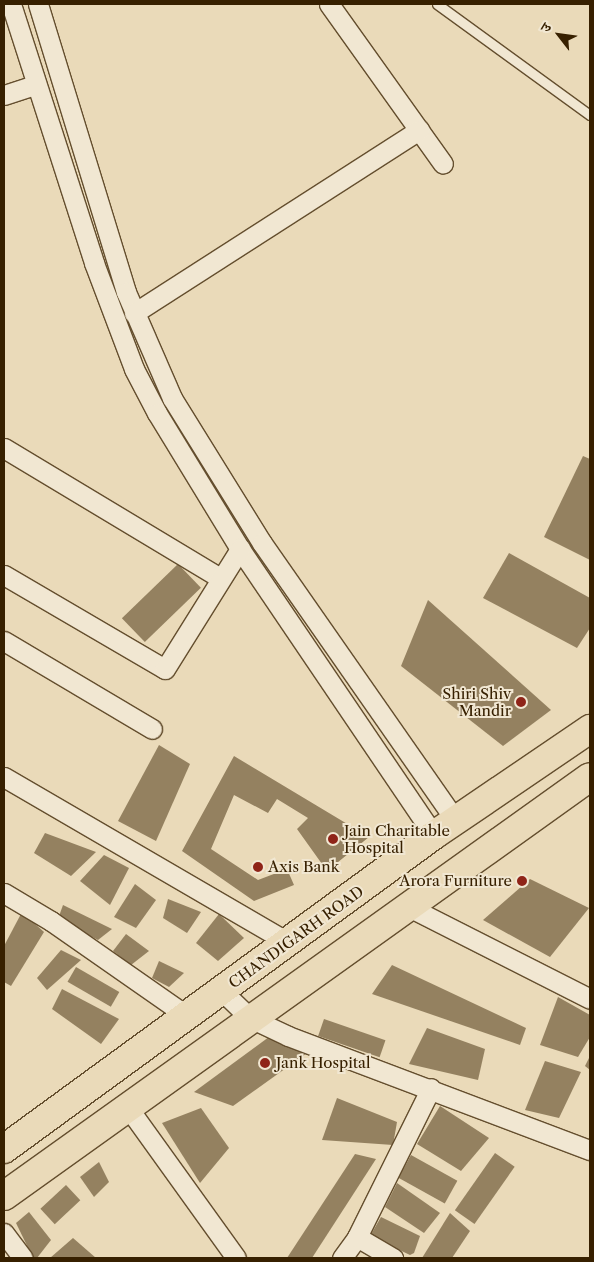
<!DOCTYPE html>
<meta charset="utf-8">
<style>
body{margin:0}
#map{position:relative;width:594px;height:1262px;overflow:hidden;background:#eadab9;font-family:"Libre Caslon Text","Noto Serif Devanagari",serif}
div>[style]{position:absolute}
.building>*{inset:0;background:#948160;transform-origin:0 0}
.roads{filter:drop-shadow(1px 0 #644e2e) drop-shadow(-1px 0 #644e2e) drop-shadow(0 1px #644e2e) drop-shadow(0 -1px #644e2e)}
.lane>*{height:9px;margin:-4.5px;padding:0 4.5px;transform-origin:4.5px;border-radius:4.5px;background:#f1e7d2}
.street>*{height:19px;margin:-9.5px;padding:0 9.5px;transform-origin:9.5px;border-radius:9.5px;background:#f1e7d2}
.primary>*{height:28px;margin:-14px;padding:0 14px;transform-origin:14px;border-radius:14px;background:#eadab9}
.dots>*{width:14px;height:14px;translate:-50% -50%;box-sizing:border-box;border:2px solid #f1e7d2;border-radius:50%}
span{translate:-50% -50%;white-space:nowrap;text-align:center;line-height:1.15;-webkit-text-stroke:4px #f1e7d2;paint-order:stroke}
.poi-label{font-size:15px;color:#372000}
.right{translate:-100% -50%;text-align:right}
.left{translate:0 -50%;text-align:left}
.street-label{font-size:15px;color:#372000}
.frame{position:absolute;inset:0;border:5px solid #372000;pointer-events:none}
.north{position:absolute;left:534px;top:10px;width:50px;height:50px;-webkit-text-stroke:4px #f1e7d2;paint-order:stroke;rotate:300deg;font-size:14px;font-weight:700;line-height:20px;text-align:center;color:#372000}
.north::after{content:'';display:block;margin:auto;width:18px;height:22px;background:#372000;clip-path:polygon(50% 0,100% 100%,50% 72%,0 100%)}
</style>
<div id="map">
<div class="building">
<div style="clip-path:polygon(583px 456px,590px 459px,590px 560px,544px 537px)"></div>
<div style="clip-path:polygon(509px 553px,590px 598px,590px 628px,577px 648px,483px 598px)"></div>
<div style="left:178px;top:564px;width:33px;height:78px;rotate:46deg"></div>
<div style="clip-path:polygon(428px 600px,551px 710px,503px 746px,401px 666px)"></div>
<div style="clip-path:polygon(159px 745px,190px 764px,156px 841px,118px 821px)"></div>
<div style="clip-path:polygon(234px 756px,369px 837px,327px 871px,297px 829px,308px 818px,277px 799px,268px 813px,234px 795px,211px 849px,258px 880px,287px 869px,294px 885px,254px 901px,182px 851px)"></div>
<div style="clip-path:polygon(45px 833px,96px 852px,71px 876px,34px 853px)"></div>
<div style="clip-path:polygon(104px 855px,129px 868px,110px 905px,80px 881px)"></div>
<div style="clip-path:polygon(530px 879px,589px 908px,550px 957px,483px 920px)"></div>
<div style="clip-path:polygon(135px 884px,156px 900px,136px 928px,114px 917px)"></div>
<div style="clip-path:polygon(168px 899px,201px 912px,187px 933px,163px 918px)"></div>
<div style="clip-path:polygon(63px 905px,112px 929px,98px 940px,58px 919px)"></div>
<div style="clip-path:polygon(22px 912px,44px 932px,11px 986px,4px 982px,4px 946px)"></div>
<div style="clip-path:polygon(219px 914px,244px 938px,218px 961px,196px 943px)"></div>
<div style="clip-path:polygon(126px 934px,149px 951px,131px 965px,113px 951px)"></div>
<div style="clip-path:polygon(61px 950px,81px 960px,47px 990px,37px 978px)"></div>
<div style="clip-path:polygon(159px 961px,184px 973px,169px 987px,152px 978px)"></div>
<div style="clip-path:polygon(392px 965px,526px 1028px,520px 1045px,372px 994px)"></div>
<div style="left:76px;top:967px;width:50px;height:17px;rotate:30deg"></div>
<div style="clip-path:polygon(62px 989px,119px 1019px,101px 1044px,52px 1009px)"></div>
<div style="clip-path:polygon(558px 997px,590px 1015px,590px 1037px,578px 1057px,540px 1045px)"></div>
<div style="left:324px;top:1019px;width:65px;height:18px;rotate:19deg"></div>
<div style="clip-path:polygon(427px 1028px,485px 1049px,478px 1080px,409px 1064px)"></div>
<div style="clip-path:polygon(273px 1034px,314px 1048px,233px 1106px,194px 1092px)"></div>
<div style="clip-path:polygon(590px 1056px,590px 1070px,585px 1066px)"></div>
<div style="clip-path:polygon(545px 1061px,581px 1072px,559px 1118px,525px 1110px)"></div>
<div style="clip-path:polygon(337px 1098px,397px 1122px,393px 1145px,322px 1140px)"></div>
<div style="clip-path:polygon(440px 1106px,489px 1138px,461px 1171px,417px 1144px)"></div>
<div style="clip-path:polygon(201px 1108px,229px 1148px,200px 1183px,162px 1123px)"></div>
<div style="left:495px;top:1153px;width:24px;height:70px;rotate:35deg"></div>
<div style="clip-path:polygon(355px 1154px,376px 1159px,312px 1258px,287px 1258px)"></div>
<div style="left:411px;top:1155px;width:53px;height:26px;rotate:29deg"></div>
<div style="clip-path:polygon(99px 1162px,109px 1182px,94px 1197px,80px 1177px)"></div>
<div style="clip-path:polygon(397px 1183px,440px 1213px,424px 1233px,385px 1207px)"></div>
<div style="left:66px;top:1185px;width:21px;height:35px;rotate:47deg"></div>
<div style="clip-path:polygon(29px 1212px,51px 1240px,37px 1258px,33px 1258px,16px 1223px)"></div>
<div style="clip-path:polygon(450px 1213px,470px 1231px,452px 1258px,422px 1258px)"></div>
<div style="clip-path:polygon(381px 1217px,420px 1236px,414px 1253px,410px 1255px,370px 1236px)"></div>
<div style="clip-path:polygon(73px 1238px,96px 1258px,50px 1258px)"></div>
</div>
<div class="roads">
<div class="lane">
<div style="left:437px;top:4px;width:189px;rotate:36deg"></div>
</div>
<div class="street">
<div style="left:11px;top:4px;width:272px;rotate:72.2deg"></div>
<div style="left:94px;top:263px;width:113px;rotate:69.3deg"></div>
<div style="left:134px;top:369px;width:50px;rotate:62.4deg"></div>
<div style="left:157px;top:413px;width:159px;rotate:58.6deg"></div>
<div style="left:240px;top:549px;width:346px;rotate:55.9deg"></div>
<div style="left:38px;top:4px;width:301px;rotate:73deg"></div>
<div style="left:126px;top:292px;width:116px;rotate:66.5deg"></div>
<div style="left:172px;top:398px;width:171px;rotate:58.2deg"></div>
<div style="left:262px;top:543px;width:338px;rotate:55.1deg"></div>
<div style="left:329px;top:4px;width:196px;rotate:54.5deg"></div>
<div style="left:4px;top:95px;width:33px;rotate:-18deg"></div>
<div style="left:134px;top:313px;width:339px;rotate:-32.7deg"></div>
<div style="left:4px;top:448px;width:252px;rotate:31deg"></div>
<div style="left:4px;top:575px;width:186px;rotate:30.3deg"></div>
<div style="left:165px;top:669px;width:142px;rotate:-58deg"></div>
<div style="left:4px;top:641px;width:172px;rotate:30.7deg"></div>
<div style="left:4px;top:777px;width:330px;rotate:30.2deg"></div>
<div style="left:4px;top:893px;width:55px;rotate:30.8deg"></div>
<div style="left:51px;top:921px;width:166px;rotate:34.9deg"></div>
<div style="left:407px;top:906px;width:205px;rotate:26.9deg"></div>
<div style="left:222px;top:991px;width:39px;rotate:44deg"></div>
<div style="left:250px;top:1018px;width:42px;rotate:25.3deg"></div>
<div style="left:288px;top:1036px;width:323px;rotate:20.7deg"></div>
<div style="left:129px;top:1109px;width:183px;rotate:54.3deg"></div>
<div style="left:4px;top:1233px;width:31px;rotate:53deg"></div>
<div style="left:357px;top:1237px;width:42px;rotate:30.3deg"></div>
<div style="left:342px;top:1258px;width:26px;rotate:-54deg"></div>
<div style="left:357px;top:1237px;width:166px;rotate:-63.6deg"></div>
</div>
<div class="primary">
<div style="left:4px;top:1149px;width:532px;rotate:-36.14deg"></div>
<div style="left:434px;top:835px;width:189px;rotate:-34.2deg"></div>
<div style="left:4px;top:1196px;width:720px;rotate:-35.57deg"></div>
</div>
</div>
<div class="dots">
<div style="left:521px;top:702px;background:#8f2418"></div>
<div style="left:333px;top:839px;background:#8f2418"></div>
<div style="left:258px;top:867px;background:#8f2418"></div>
<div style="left:522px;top:881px;background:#8f2418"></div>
<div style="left:265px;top:1063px;background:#8f2418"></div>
</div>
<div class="poi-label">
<span class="right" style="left:511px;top:702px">Shiri Shiv<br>Mandir</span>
<span class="left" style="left:344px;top:839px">Jain Charitable<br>Hospital</span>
<span class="left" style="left:268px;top:867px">Axis Bank</span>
<span class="right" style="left:512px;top:881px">Arora Furniture</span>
<span class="left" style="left:276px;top:1063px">Jank Hospital</span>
</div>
<div class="street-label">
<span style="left:296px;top:937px;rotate:-36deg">CHANDIGARH ROAD</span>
</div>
<div class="frame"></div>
<div class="north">उ</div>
</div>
